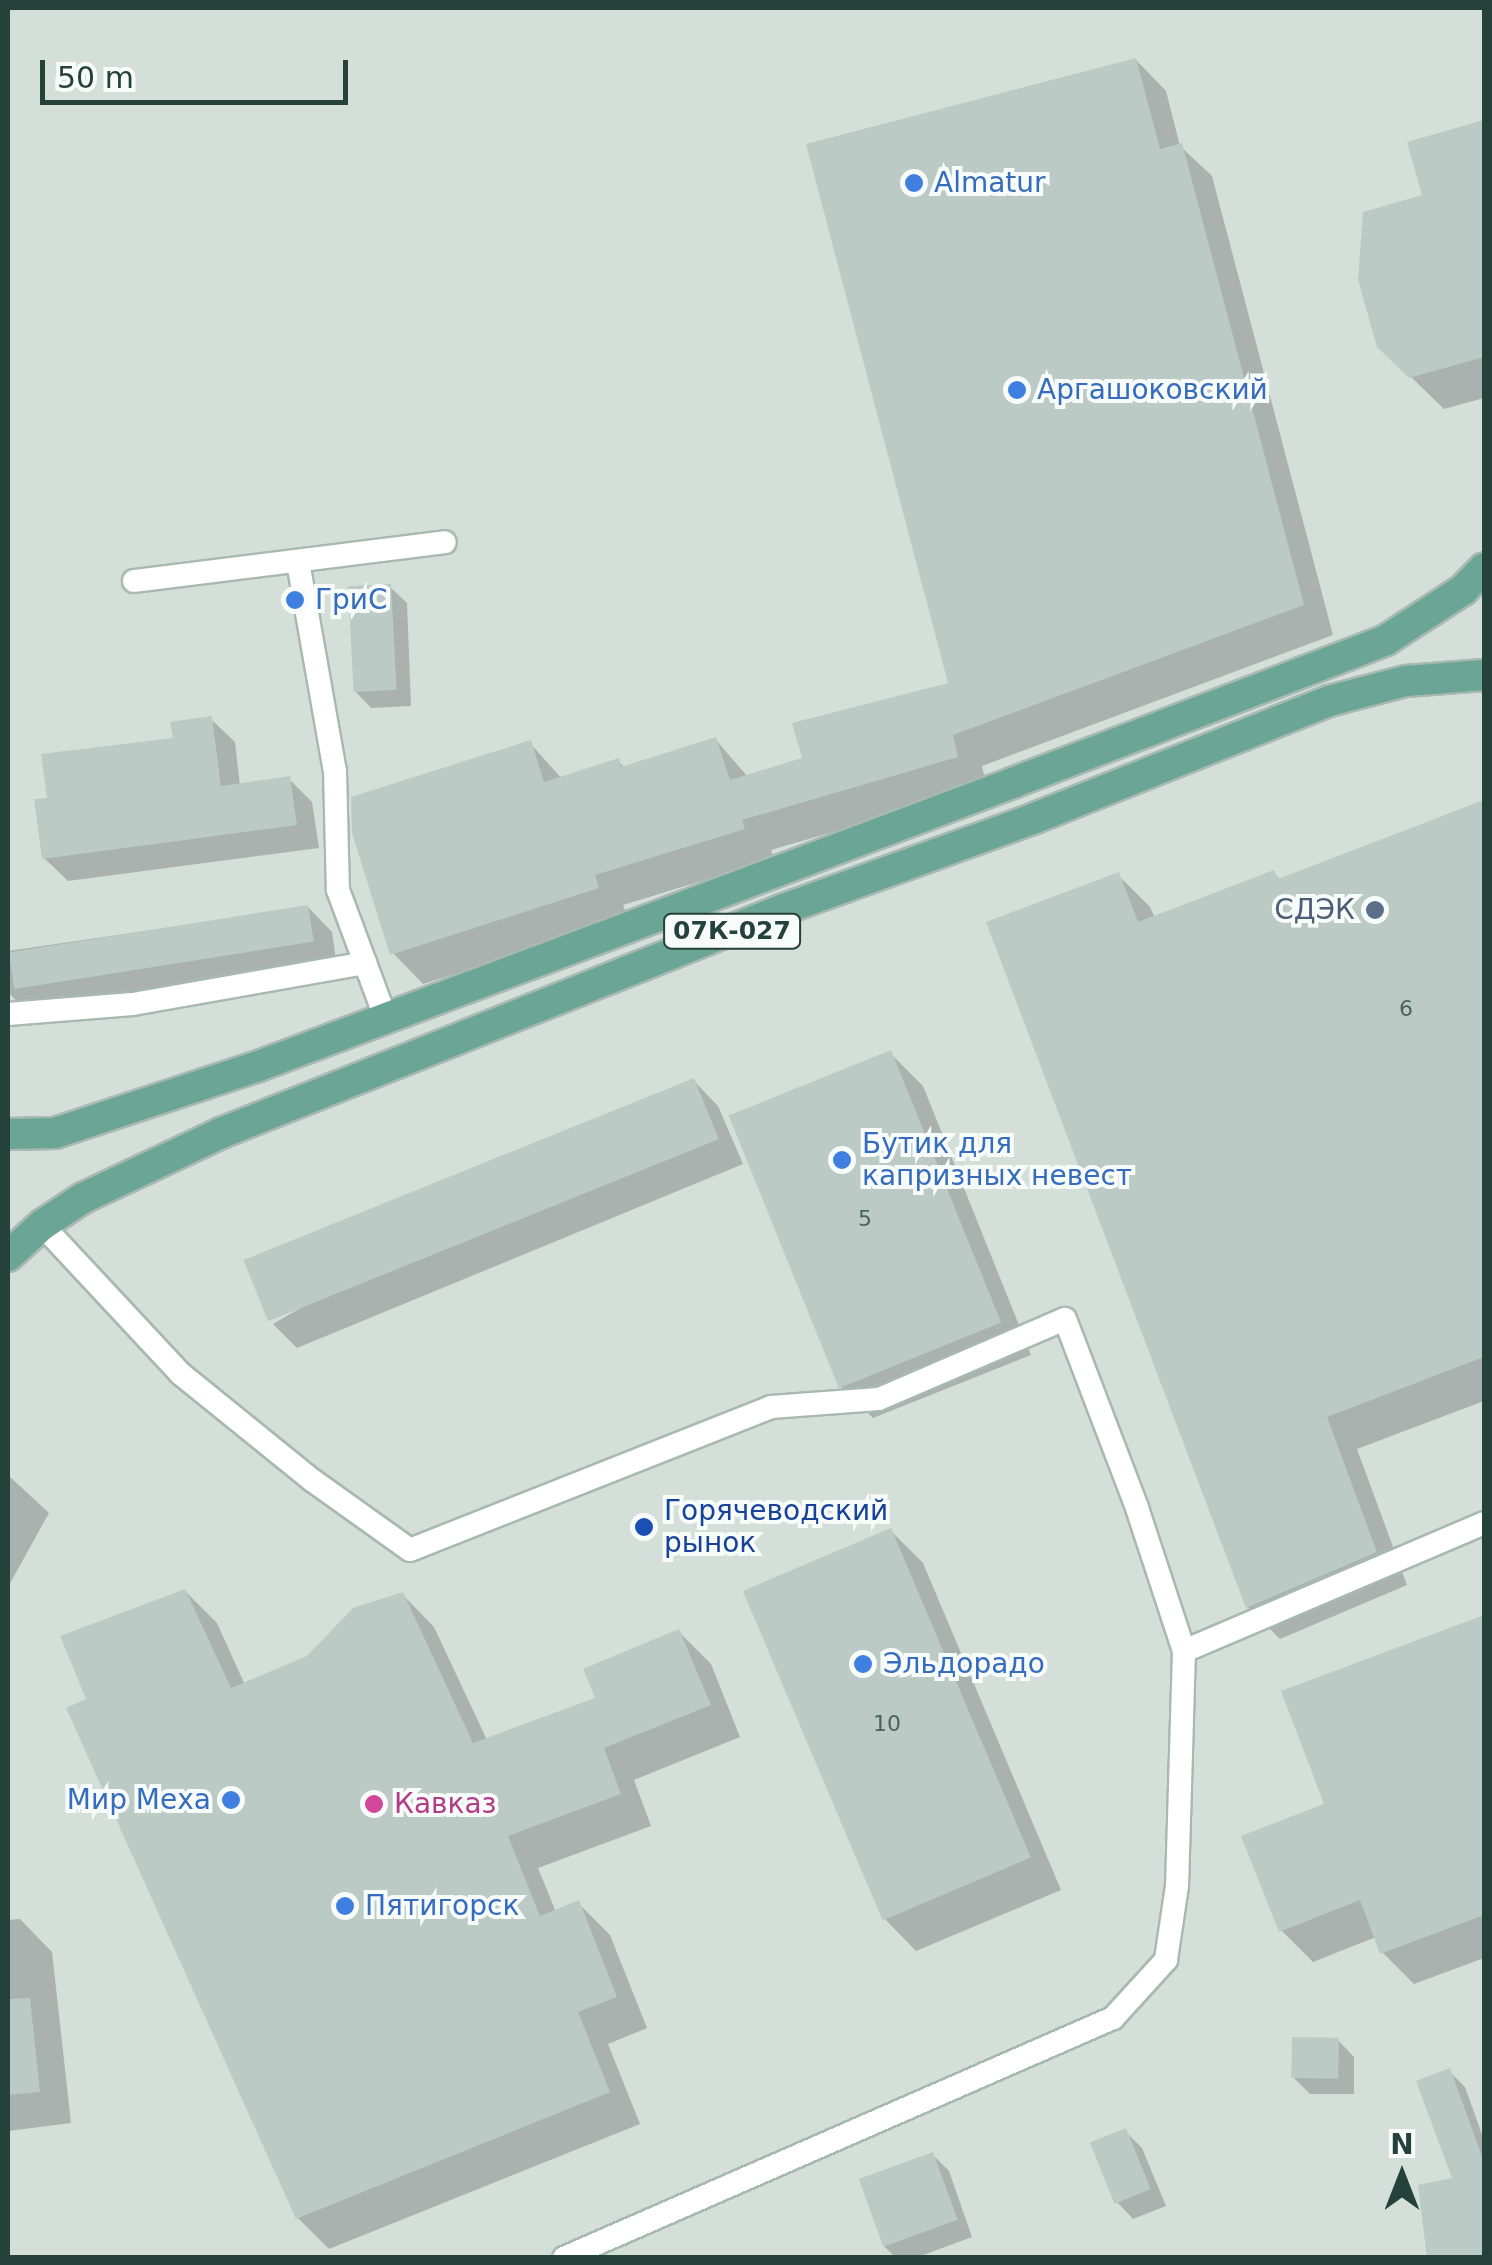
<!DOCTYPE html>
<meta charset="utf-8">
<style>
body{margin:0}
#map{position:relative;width:1492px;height:2265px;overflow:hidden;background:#e6efeb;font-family:"DejaVu Sans",sans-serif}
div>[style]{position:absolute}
.built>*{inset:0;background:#d4dfda;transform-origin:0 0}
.shadow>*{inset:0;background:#0003}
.building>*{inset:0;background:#bbcac4;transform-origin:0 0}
.roads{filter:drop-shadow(2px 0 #a8b8b2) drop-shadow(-2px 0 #a8b8b2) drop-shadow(0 2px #a8b8b2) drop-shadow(0 -2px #a8b8b2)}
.service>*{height:22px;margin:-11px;padding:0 11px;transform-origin:11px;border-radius:11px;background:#fff}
.primary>*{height:30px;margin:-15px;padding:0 15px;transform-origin:15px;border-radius:15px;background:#6aa596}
.dots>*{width:28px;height:28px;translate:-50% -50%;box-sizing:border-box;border:5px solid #f7fbf9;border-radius:50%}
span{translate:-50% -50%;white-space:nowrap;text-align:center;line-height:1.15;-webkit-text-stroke:8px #f7fbf9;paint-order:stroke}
.number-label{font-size:22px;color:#4a645c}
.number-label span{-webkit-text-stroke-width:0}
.shield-label span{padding:2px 8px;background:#f7fbf9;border:2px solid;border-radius:8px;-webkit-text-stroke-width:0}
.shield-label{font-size:25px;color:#24423a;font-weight:700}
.shop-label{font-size:28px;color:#366cbe}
.left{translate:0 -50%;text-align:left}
.right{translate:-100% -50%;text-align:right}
.service-label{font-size:28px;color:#4e5e75}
.transit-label{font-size:28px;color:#164399}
.hotel-label{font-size:28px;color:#b23c85}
.frame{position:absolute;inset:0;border:10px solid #24423a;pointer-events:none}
.north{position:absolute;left:1352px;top:2125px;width:100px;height:100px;-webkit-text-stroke:8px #f7fbf9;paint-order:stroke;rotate:0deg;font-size:28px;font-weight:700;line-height:40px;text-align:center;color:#24423a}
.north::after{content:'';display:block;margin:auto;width:35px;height:45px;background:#24423a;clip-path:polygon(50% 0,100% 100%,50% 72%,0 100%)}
.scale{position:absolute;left:40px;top:60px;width:308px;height:45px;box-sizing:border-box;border:5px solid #24423a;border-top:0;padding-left:12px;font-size:30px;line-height:35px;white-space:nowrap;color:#24423a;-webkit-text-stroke:8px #f7fbf9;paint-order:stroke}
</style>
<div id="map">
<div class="built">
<div style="left:8px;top:8px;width:1476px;height:2250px"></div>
</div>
<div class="shadow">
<div style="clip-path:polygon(1136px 60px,1166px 91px,1180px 146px,1212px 176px,1333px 635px,982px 766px,987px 787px,771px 850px,774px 859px,623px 905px,628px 918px,423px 984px,393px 953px,530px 743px,562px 779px,618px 761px,625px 768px,716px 740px,748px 777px,805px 760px,951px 684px)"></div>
<div style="clip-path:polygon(1484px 123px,1484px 398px,1444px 409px,1379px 346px,1425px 197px,1410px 144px)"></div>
<div style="clip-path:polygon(390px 587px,407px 603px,411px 706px,371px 708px,355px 691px)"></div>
<div style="clip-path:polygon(211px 719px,235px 742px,240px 786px,289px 779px,312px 802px,319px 848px,68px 881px,44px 858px,49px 800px)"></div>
<div style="clip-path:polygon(1484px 803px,1484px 1401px,1357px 1449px,1407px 1585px,1280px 1639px,1248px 1607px,1118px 875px,1150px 907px,1155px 918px,1274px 873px,1280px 880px)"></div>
<div style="clip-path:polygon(308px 907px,332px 932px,337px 966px,27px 1012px,8px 992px,8px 951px)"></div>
<div style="clip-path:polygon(890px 1053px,923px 1086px,1031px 1355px,873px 1418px,840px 1386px)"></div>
<div style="clip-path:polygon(694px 1081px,718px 1106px,743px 1164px,297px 1348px,273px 1324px)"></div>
<div style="clip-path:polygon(8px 1475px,49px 1513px,8px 1587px)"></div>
<div style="clip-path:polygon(891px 1531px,923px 1563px,1061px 1890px,916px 1951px,884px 1918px)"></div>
<div style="clip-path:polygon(185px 1591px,217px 1623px,245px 1685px,308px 1658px,403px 1595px,434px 1627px,487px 1740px,599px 1700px,679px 1632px,711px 1664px,740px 1737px,634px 1780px,651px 1826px,538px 1868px,556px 1912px,578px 1903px,610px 1935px,647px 2028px,608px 2044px,640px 2124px,329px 2249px,298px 2218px,89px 1700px)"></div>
<div style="clip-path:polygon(1484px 1618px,1484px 1958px,1414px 1984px,1382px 1952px,1376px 1937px,1313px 1962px,1281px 1930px,1327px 1805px,1284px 1692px)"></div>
<div style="clip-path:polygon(20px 1919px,52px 1952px,71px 2123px,8px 2131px,8px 1920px)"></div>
<div style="clip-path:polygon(1338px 2040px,1354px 2057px,1354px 2094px,1310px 2094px,1293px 2077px)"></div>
<div style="clip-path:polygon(1449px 2071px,1465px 2087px,1484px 2140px,1484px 2258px,1429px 2258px,1455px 2180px)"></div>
<div style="clip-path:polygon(1125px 2131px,1142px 2148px,1166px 2206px,1133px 2219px,1117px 2202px)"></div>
<div style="clip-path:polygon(933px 2155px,949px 2171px,972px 2237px,915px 2258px,896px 2258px,884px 2246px)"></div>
</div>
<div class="building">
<div style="clip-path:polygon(1136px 58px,1160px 149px,1182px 143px,1304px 605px,953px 735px,958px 757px,742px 820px,745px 829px,595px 875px,599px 888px,390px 955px,352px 833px,351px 797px,531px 740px,544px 782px,619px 758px,621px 767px,716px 737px,730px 780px,802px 758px,792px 723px,948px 683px,806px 144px)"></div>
<div style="clip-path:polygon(1484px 120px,1484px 357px,1409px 378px,1377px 347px,1358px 280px,1363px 212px,1422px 195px,1407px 142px)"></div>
<div style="left:391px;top:584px;width:106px;height:43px;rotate:87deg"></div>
<div style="clip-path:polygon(212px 716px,221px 786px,290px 776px,297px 825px,42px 859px,34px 799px,47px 798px,41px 754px,173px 738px,170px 722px)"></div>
<div style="clip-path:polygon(1484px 800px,1484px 1357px,1327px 1417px,1377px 1552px,1246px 1608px,986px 922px,1119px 872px,1138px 922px,1274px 870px,1278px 879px)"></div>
<div style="left:308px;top:905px;width:37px;height:303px;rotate:81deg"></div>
<div style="left:891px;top:1050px;width:294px;height:175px;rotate:68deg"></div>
<div style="left:694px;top:1078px;width:66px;height:486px;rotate:68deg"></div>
<div style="left:891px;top:1528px;width:358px;height:161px;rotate:67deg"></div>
<div style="clip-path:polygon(185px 1589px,231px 1688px,307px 1656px,353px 1608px,403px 1592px,473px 1743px,595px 1698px,583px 1669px,679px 1629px,711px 1705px,604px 1748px,621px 1794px,508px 1836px,540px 1916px,579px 1900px,617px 1997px,578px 2012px,610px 2092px,296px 2219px,66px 1708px,86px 1699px,60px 1636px)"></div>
<div style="clip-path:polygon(1484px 1615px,1484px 1915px,1380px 1954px,1360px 1900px,1279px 1932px,1241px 1836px,1324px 1804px,1281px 1691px)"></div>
<div style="clip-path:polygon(30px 1998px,40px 2092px,8px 2095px,8px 1999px)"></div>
<div style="left:1292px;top:2037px;width:47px;height:41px;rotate:1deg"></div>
<div style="clip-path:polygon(1450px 2068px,1484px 2162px,1484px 2258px,1427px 2258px,1418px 2185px,1452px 2178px,1416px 2081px)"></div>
<div style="left:1126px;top:2128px;width:66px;height:39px;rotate:68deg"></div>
<div style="left:933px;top:2152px;width:72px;height:79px;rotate:70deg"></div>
</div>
<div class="roads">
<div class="service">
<div style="left:298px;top:562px;width:212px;rotate:80deg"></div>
<div style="left:335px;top:771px;width:119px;rotate:88.6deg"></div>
<div style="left:338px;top:890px;width:138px;rotate:69.6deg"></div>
<div style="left:134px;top:581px;width:313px;rotate:-7.1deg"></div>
<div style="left:8px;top:1014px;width:125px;rotate:-4.6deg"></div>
<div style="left:133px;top:1004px;width:236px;rotate:-10deg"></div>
<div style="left:42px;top:1225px;width:204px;rotate:47deg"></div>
<div style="left:181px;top:1374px;width:169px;rotate:39deg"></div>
<div style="left:312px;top:1480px;width:120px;rotate:35.5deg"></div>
<div style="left:410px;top:1550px;width:388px;rotate:-21.6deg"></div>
<div style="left:771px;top:1407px;width:108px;rotate:-4.2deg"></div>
<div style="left:879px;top:1399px;width:202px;rotate:-23.3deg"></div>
<div style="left:1065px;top:1319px;width:202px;rotate:69.1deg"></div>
<div style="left:1137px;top:1508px;width:151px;rotate:71.8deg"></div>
<div style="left:1184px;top:1651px;width:235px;rotate:91.7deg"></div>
<div style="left:1177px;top:1886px;width:75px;rotate:98.5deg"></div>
<div style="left:1166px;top:1960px;width:79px;rotate:132.4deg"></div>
<div style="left:1113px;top:2018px;width:599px;rotate:156.39deg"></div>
<div style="left:1184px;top:1651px;width:326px;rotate:-23.1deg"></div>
</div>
<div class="primary">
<div style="left:8px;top:1134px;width:47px;rotate:-1.2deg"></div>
<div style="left:55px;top:1133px;width:212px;rotate:-18.2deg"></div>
<div style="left:256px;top:1067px;width:811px;rotate:-20.58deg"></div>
<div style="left:1015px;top:782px;width:397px;rotate:-20.9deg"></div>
<div style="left:1386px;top:640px;width:92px;rotate:-33deg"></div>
<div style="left:1463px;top:590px;width:30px;rotate:-46deg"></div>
<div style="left:8px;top:1256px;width:46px;rotate:-42.4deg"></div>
<div style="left:42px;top:1225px;width:49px;rotate:-33.4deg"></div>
<div style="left:83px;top:1198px;width:153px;rotate:-25.2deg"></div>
<div style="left:221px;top:1133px;width:606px;rotate:-21.7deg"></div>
<div style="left:784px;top:909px;width:267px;rotate:-19.9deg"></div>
<div style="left:1035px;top:818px;width:316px;rotate:-21.7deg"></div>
<div style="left:1329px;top:701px;width:80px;rotate:-14.6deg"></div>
<div style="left:1406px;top:681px;width:78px;rotate:-4.4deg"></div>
</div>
</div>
<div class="dots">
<div style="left:914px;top:183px;background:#3f7fe0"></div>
<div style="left:1017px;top:390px;background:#3f7fe0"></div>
<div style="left:295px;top:600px;background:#3f7fe0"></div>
<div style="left:1375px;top:910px;background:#5c6f8a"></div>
<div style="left:842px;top:1160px;background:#3f7fe0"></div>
<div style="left:644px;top:1527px;background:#1a4fb4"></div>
<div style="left:863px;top:1664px;background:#3f7fe0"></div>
<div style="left:231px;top:1800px;background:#3f7fe0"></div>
<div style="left:374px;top:1804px;background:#d1479c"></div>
<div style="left:345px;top:1906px;background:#3f7fe0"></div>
</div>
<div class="number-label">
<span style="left:1406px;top:1009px">6</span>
<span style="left:865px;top:1219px">5</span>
<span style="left:887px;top:1724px">10</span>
</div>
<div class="shield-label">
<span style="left:732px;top:931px">07К-027</span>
</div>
<div class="shop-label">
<span class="left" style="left:934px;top:183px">Almatur</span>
<span class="left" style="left:1037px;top:390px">Аргашоковский</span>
<span class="left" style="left:315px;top:600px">ГриС</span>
<span class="left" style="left:862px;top:1160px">Бутик для<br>капризных невест</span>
<span class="left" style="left:883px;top:1664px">Эльдорадо</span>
<span class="right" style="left:211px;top:1800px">Мир Меха</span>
<span class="left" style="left:365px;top:1906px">Пятигорск</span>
</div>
<div class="service-label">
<span class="right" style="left:1355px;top:910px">СДЭК</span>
</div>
<div class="transit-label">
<span class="left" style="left:664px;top:1527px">Горячеводский<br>рынок</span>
</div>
<div class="hotel-label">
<span class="left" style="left:394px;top:1804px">Кавказ</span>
</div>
<div class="frame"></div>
<div class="north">N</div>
<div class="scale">50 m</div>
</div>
